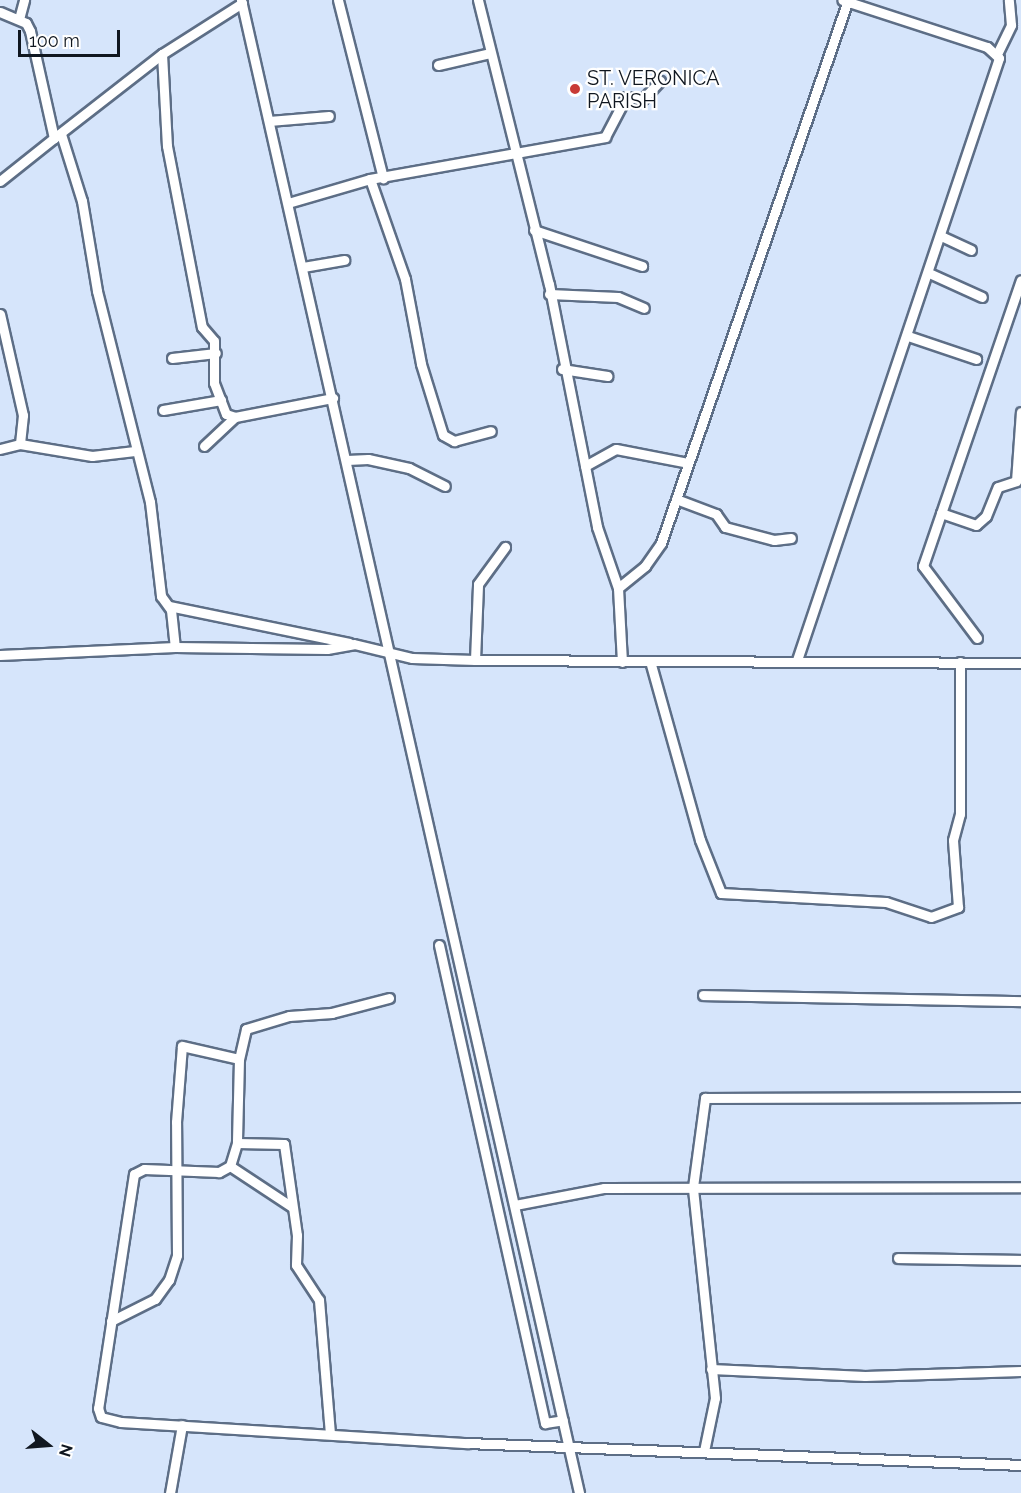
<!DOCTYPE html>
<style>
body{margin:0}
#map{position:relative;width:1021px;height:1493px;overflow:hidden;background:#d6e5fb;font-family:Raleway,sans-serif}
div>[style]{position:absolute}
.roads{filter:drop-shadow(2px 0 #5d6e86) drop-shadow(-2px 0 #5d6e86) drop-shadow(0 2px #5d6e86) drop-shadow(0 -2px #5d6e86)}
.minor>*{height:9px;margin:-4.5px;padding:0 4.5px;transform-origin:4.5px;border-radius:4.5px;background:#fff}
.dots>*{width:16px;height:16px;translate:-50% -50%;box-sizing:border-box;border:3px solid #fff;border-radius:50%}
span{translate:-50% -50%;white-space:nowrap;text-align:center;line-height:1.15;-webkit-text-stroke:4.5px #fff;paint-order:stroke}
.poi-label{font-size:20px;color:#101720}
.left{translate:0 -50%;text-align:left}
.north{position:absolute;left:18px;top:1415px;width:60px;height:60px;-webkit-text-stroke:4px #fff;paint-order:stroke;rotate:107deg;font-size:16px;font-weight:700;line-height:24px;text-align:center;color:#101720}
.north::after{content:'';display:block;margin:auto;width:21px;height:27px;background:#101720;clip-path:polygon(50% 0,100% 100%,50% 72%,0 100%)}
.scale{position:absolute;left:18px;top:30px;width:102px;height:27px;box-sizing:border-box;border:3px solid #101720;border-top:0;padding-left:8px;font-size:18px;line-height:21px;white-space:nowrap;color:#101720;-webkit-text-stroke:4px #fff;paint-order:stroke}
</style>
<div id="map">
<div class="roads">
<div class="minor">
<div style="left:241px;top:0;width:1531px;rotate:77.24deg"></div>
<div style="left:338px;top:0;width:184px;rotate:75.8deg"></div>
<div style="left:478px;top:0;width:293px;rotate:76deg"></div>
<div style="left:549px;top:284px;width:248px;rotate:78.8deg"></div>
<div style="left:597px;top:527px;width:65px;rotate:71deg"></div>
<div style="left:618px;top:588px;width:74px;rotate:86.9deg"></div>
<div style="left:0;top:12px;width:28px;rotate:23deg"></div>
<div style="left:26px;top:23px;width:9px;rotate:63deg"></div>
<div style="left:30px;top:31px;width:110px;rotate:77.4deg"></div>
<div style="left:54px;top:138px;width:137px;rotate:-37.9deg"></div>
<div style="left:162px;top:54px;width:95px;rotate:-32.5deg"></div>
<div style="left:19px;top:19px;width:20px;rotate:-75deg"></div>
<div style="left:998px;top:52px;width:30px;rotate:-64deg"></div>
<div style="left:1011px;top:25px;width:25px;rotate:-95deg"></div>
<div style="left:162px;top:54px;width:92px;rotate:86.9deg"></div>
<div style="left:167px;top:146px;width:184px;rotate:79.1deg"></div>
<div style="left:202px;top:327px;width:18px;rotate:49deg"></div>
<div style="left:214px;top:341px;width:42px;rotate:90deg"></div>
<div style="left:214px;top:383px;width:33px;rotate:69deg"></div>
<div style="left:226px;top:414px;width:9px;rotate:18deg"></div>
<div style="left:235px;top:417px;width:100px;rotate:-11deg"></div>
<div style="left:438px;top:65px;width:53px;rotate:-13deg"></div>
<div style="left:269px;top:121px;width:60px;rotate:-4.8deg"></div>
<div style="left:61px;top:134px;width:70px;rotate:72.6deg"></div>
<div style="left:82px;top:201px;width:91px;rotate:80.5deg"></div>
<div style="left:97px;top:291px;width:218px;rotate:75.9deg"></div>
<div style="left:150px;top:502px;width:95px;rotate:83.3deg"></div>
<div style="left:161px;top:596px;width:17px;rotate:54deg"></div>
<div style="left:171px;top:610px;width:37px;rotate:84deg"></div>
<div style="left:370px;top:179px;width:106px;rotate:70.7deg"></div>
<div style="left:405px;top:279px;width:86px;rotate:79.3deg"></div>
<div style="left:421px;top:364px;width:74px;rotate:72.8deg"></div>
<div style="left:443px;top:435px;width:13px;rotate:29deg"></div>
<div style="left:454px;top:441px;width:38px;rotate:-15deg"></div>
<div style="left:0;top:181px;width:69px;rotate:-38.5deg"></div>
<div style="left:288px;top:203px;width:85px;rotate:-16.3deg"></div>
<div style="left:370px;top:179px;width:239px;rotate:-10.1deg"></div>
<div style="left:605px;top:137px;width:45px;rotate:-62.3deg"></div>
<div style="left:626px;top:97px;width:17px;rotate:7deg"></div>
<div style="left:643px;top:99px;width:25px;rotate:-47deg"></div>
<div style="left:534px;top:230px;width:114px;rotate:18.4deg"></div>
<div style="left:941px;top:236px;width:33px;rotate:25deg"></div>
<div style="left:303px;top:267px;width:42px;rotate:-9.7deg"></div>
<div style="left:929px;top:273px;width:58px;rotate:24.4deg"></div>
<div style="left:549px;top:294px;width:69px;rotate:2.5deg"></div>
<div style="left:618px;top:297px;width:28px;rotate:23deg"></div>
<div style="left:0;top:314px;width:104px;rotate:77.2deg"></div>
<div style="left:23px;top:415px;width:29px;rotate:96deg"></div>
<div style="left:908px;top:336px;width:72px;rotate:18.7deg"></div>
<div style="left:172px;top:358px;width:44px;rotate:-6.5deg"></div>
<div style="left:562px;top:369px;width:46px;rotate:8.8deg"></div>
<div style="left:163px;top:410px;width:59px;rotate:-9.8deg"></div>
<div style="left:204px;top:446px;width:42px;rotate:-43.1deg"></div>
<div style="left:0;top:449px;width:21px;rotate:-14deg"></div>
<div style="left:20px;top:444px;width:73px;rotate:9.5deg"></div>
<div style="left:92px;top:456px;width:43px;rotate:-6.6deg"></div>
<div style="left:347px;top:460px;width:21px;rotate:-3deg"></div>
<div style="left:368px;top:459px;width:42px;rotate:12.4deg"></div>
<div style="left:409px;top:468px;width:40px;rotate:26.6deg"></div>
<div style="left:585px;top:466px;width:35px;rotate:-29deg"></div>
<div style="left:616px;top:449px;width:73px;rotate:11deg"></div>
<div style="left:676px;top:499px;width:43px;rotate:20.6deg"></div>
<div style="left:716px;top:514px;width:16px;rotate:55deg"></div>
<div style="left:725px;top:527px;width:51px;rotate:14.9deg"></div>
<div style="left:774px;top:540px;width:17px;rotate:-7deg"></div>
<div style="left:941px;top:513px;width:37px;rotate:19deg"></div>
<div style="left:976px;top:525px;width:13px;rotate:-42deg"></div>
<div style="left:986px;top:516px;width:31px;rotate:-68deg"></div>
<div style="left:998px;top:487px;width:19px;rotate:-18deg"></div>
<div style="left:1016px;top:481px;width:69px;rotate:-85.9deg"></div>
<div style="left:618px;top:588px;width:35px;rotate:-39deg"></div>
<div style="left:645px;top:566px;width:28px;rotate:-55deg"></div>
<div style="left:661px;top:543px;width:574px;rotate:-71deg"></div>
<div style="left:169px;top:606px;width:184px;rotate:11.6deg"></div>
<div style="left:977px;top:638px;width:90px;rotate:-126.9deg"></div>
<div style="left:923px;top:566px;width:302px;rotate:-71.1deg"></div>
<div style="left:0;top:655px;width:175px;rotate:-2.6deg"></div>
<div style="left:175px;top:647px;width:152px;rotate:0.8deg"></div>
<div style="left:327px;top:649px;width:27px;rotate:-10deg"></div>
<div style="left:354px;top:644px;width:60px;rotate:13.6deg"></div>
<div style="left:412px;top:658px;width:63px;rotate:1.8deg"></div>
<div style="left:475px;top:660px;width:546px;rotate:0.31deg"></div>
<div style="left:475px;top:660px;width:76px;rotate:-87.7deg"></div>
<div style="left:478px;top:584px;width:46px;rotate:-53.9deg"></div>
<div style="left:797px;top:660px;width:635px;rotate:-71.45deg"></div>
<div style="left:999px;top:58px;width:16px;rotate:-137deg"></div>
<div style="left:987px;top:47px;width:152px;rotate:-162deg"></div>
<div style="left:650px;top:661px;width:186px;rotate:74.4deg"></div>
<div style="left:700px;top:840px;width:57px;rotate:68.4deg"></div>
<div style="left:721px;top:893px;width:165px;rotate:3.1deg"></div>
<div style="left:886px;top:902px;width:47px;rotate:18.4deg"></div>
<div style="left:931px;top:917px;width:29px;rotate:-20deg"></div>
<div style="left:958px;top:907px;width:67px;rotate:-94.3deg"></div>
<div style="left:953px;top:840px;width:27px;rotate:-75deg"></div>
<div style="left:960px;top:814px;width:152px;rotate:-90deg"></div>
<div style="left:439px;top:945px;width:490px;rotate:77.5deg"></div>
<div style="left:545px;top:1423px;width:18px;rotate:-9deg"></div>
<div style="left:703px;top:995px;width:318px;rotate:1.1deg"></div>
<div style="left:389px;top:998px;width:59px;rotate:165.3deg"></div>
<div style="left:332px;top:1013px;width:43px;rotate:176deg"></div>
<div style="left:289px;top:1016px;width:45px;rotate:163.2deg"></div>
<div style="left:246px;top:1029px;width:31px;rotate:103deg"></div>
<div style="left:239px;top:1059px;width:84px;rotate:91.4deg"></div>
<div style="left:237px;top:1143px;width:24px;rotate:107deg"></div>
<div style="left:230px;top:1166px;width:13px;rotate:151deg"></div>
<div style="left:219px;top:1172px;width:75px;rotate:-177.7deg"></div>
<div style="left:144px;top:1169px;width:11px;rotate:153deg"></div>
<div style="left:134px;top:1174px;width:237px;rotate:98.7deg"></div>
<div style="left:98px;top:1408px;width:9px;rotate:72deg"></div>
<div style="left:101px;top:1417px;width:21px;rotate:14deg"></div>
<div style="left:121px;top:1422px;width:347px;rotate:3.5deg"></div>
<div style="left:467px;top:1443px;width:554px;rotate:2.27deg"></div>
<div style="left:237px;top:1143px;width:47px;rotate:1.2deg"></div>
<div style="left:284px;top:1144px;width:92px;rotate:81.9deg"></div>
<div style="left:297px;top:1235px;width:30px;rotate:92deg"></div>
<div style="left:296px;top:1265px;width:42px;rotate:56.7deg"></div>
<div style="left:319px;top:1300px;width:133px;rotate:85.3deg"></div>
<div style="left:230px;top:1166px;width:74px;rotate:33.5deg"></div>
<div style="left:515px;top:1205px;width:91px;rotate:-10.8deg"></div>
<div style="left:604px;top:1188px;width:417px;rotate:-0.1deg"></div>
<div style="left:898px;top:1258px;width:123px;rotate:0.9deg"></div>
<div style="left:111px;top:1321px;width:49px;rotate:-26.6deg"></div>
<div style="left:155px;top:1299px;width:24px;rotate:-54deg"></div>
<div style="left:169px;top:1280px;width:26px;rotate:-72deg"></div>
<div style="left:177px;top:1255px;width:133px;rotate:-90.4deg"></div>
<div style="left:176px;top:1122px;width:76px;rotate:-85.5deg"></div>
<div style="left:182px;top:1046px;width:58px;rotate:12.8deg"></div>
<div style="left:711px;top:1369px;width:154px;rotate:2.6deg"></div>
<div style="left:865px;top:1376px;width:156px;rotate:-1.8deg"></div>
<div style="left:704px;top:1451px;width:54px;rotate:-78.3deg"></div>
<div style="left:715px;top:1398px;width:212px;rotate:-96deg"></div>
<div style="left:693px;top:1187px;width:90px;rotate:-82.3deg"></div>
<div style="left:705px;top:1098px;width:316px;rotate:-0.2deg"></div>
<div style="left:170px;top:1493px;width:69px;rotate:-80deg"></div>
</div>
</div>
<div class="dots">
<div style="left:575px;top:89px;background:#c83a36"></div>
</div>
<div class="poi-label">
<span class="left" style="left:587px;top:90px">ST. VERONICA<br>PARISH</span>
</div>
<div class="north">N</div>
<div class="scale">100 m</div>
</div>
